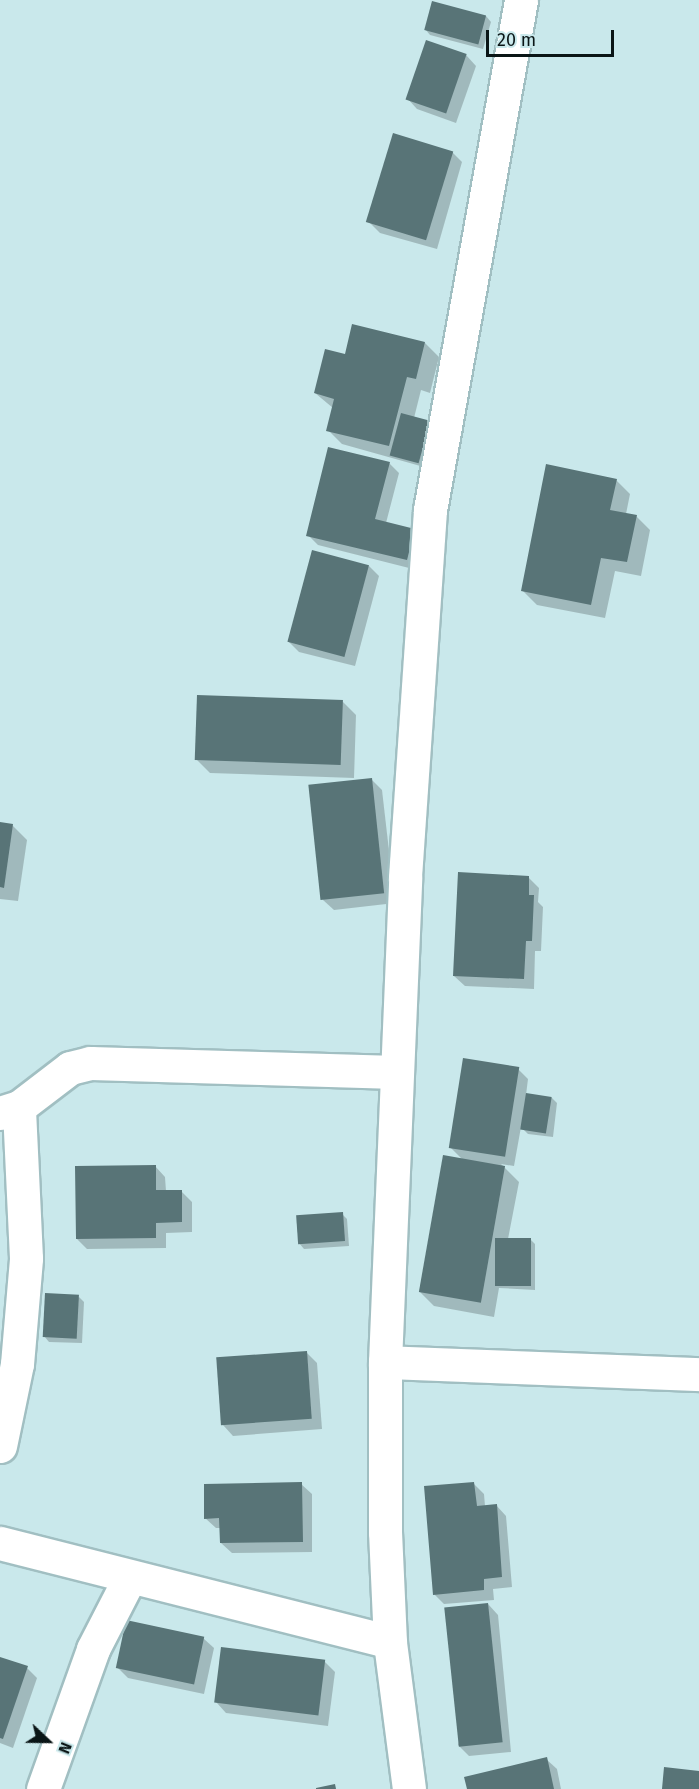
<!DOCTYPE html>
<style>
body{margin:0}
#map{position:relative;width:699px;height:1789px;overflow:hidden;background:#c9e8eb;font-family:"Fira Sans",sans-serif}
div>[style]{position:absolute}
.shadow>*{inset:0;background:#0003}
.building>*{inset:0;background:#587477;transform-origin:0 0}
.roads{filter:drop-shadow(2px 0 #a1bfc2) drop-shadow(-2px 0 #a1bfc2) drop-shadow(0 2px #a1bfc2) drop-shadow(0 -2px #a1bfc2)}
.minor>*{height:33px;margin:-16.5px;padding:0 16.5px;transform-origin:16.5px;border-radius:16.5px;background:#fff}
span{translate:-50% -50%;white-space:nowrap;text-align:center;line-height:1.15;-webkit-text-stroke:6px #c9e8eb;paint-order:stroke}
.north{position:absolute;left:18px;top:1711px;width:60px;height:60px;-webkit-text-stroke:4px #c9e8eb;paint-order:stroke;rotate:112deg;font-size:16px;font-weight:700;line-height:24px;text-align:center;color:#0a1516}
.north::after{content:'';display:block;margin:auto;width:21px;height:27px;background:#0a1516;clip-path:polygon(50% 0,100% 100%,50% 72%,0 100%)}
.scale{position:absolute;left:486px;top:30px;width:128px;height:27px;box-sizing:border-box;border:3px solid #0a1516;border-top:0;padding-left:8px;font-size:18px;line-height:21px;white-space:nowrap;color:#0a1516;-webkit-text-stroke:4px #c9e8eb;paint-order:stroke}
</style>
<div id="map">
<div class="shadow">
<div style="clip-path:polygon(486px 16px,491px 22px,483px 49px,430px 35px,425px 29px)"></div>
<div style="clip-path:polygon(466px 55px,476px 66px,456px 123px,417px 109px,407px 98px)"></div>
<div style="clip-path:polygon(452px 152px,462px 162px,437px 249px,380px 233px,369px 222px)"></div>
<div style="clip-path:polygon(425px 343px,439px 357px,430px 393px,421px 390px,414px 418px,429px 422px,424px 467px,342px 444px,328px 430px,333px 408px,315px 393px,346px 355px)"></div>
<div style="clip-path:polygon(389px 463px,399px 473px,386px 523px,414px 530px,417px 570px,318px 545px,308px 535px)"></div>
<div style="clip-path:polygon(616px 480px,630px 494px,626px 514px,636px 516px,650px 530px,641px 576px,615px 571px,605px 618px,537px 605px,523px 591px)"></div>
<div style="clip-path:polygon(369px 566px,379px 576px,355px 666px,299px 652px,289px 642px)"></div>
<div style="clip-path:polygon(342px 701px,356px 715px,354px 778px,210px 773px,196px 759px)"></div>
<div style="clip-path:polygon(371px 779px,382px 790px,395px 903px,334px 910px,323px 900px)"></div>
<div style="clip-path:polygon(0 824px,13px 826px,27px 840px,18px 901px,0 899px)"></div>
<div style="clip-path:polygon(529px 878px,539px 888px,538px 902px,543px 907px,541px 951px,535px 951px,534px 989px,465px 986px,454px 976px)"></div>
<div style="clip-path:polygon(518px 1069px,528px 1079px,526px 1095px,552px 1098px,557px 1103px,553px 1137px,528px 1134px,521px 1127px,514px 1166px,501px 1164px,519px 1182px,508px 1239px,530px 1239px,535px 1244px,535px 1290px,499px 1288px,494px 1317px,434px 1306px,420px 1292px,463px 1160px,450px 1147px)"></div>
<div style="clip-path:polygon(155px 1166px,165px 1177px,166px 1191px,181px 1191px,192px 1202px,192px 1232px,166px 1233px,166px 1248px,87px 1249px,77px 1239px)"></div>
<div style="clip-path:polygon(342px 1214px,347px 1219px,349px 1246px,304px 1249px,299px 1243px)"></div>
<div style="clip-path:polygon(79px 1297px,84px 1302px,82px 1343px,49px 1342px,44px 1336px)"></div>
<div style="clip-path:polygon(307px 1353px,317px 1363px,322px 1429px,233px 1436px,223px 1425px)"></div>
<div style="clip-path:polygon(301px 1484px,312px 1494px,312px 1552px,232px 1553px,221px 1543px,221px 1528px,216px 1528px,205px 1518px)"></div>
<div style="clip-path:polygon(474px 1484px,484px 1494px,485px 1506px,496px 1505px,506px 1516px,512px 1587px,493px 1589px,494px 1600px,444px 1604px,434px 1594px)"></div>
<div style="clip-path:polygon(488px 1604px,498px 1615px,511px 1752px,469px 1756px,458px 1745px)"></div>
<div style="clip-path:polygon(203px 1638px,214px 1648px,204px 1694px,128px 1678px,117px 1667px)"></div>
<div style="clip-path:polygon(0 1658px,27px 1668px,37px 1678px,13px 1748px,0 1743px)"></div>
<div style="clip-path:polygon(325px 1662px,335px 1672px,328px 1726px,226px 1713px,216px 1702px)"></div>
<div style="clip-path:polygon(546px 1759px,557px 1769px,561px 1789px,468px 1789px)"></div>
</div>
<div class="building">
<div style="left:432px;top:1px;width:56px;height:30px;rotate:15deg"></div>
<div style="left:426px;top:40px;width:43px;height:63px;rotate:19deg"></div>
<div style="left:393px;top:133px;width:63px;height:93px;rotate:17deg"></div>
<div style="clip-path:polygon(352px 324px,425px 342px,416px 379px,407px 377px,389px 446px,326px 431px,334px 399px,314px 393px,325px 349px,345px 354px)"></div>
<div style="left:401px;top:413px;width:30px;height:44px;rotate:15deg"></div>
<div style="clip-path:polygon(328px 447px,390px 462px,375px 519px,415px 529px,407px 560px,306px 536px)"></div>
<div style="clip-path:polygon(546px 464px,617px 479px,610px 510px,637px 515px,627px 562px,601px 558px,591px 605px,521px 591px)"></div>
<div style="left:312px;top:550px;width:59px;height:95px;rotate:15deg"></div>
<div style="left:197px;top:695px;width:146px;height:65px;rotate:2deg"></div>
<div style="left:372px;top:778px;width:116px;height:64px;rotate:84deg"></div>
<div style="clip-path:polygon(0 822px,13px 824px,4px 888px,0 887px)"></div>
<div style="clip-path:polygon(458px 872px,529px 876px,529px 895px,534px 895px,532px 941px,526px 941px,524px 979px,453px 976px)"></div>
<div style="left:463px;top:1058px;width:57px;height:91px;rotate:9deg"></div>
<div style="left:526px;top:1093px;width:26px;height:37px;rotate:9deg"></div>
<div style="left:443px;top:1155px;width:63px;height:139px;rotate:10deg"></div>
<div style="clip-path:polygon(156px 1165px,156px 1190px,182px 1190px,182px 1222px,156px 1223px,156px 1238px,76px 1239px,75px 1166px)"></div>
<div style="left:343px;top:1212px;width:29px;height:47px;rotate:86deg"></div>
<div style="left:495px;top:1238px;width:36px;height:48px"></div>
<div style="left:45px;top:1293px;width:34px;height:44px;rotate:3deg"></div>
<div style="left:307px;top:1351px;width:68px;height:91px;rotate:86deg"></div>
<div style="clip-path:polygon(302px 1482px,303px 1542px,220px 1543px,219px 1518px,204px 1519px,204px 1484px)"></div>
<div style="clip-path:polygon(474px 1482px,477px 1506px,497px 1504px,502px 1577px,484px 1579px,484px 1590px,433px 1595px,424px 1486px)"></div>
<div style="left:488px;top:1603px;width:140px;height:44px;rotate:84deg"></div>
<div style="left:126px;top:1620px;width:80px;height:49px;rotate:12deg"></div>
<div style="left:221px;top:1647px;width:105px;height:56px;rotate:7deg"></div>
<div style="clip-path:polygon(0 1657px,28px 1666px,3px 1739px,0 1738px)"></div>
<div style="clip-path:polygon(547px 1757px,554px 1789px,467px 1789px,464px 1777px)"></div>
<div style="clip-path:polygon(664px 1767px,699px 1771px,699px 1789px,662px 1789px)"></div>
<div style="clip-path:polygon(335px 1784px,336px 1789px,316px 1789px,316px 1788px)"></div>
</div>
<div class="roads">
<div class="minor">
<div style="left:0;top:1113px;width:20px;rotate:-18deg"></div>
<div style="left:19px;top:1107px;width:64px;rotate:-37.4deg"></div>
<div style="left:70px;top:1068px;width:21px;rotate:-14deg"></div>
<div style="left:90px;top:1063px;width:307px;rotate:1.7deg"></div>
<div style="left:385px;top:1362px;width:314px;rotate:2.2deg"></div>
<div style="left:0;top:1446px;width:84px;rotate:-78.3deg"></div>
<div style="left:17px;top:1364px;width:106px;rotate:-85.1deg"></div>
<div style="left:26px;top:1258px;width:151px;rotate:-92.7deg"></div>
<div style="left:0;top:1543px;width:402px;rotate:14.2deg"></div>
<div style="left:43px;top:1789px;width:149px;rotate:-70.3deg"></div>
<div style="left:93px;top:1649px;width:81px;rotate:-62.8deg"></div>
<div style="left:409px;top:1789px;width:148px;rotate:-97.4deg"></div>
<div style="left:390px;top:1642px;width:110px;rotate:-92.6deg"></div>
<div style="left:385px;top:1532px;width:170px;rotate:-90deg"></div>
<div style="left:385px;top:1362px;width:485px;rotate:-87.6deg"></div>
<div style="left:405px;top:877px;width:368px;rotate:-86.1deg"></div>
<div style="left:430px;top:510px;width:518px;rotate:-79.88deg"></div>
</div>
</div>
<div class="north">N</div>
<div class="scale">20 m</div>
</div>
